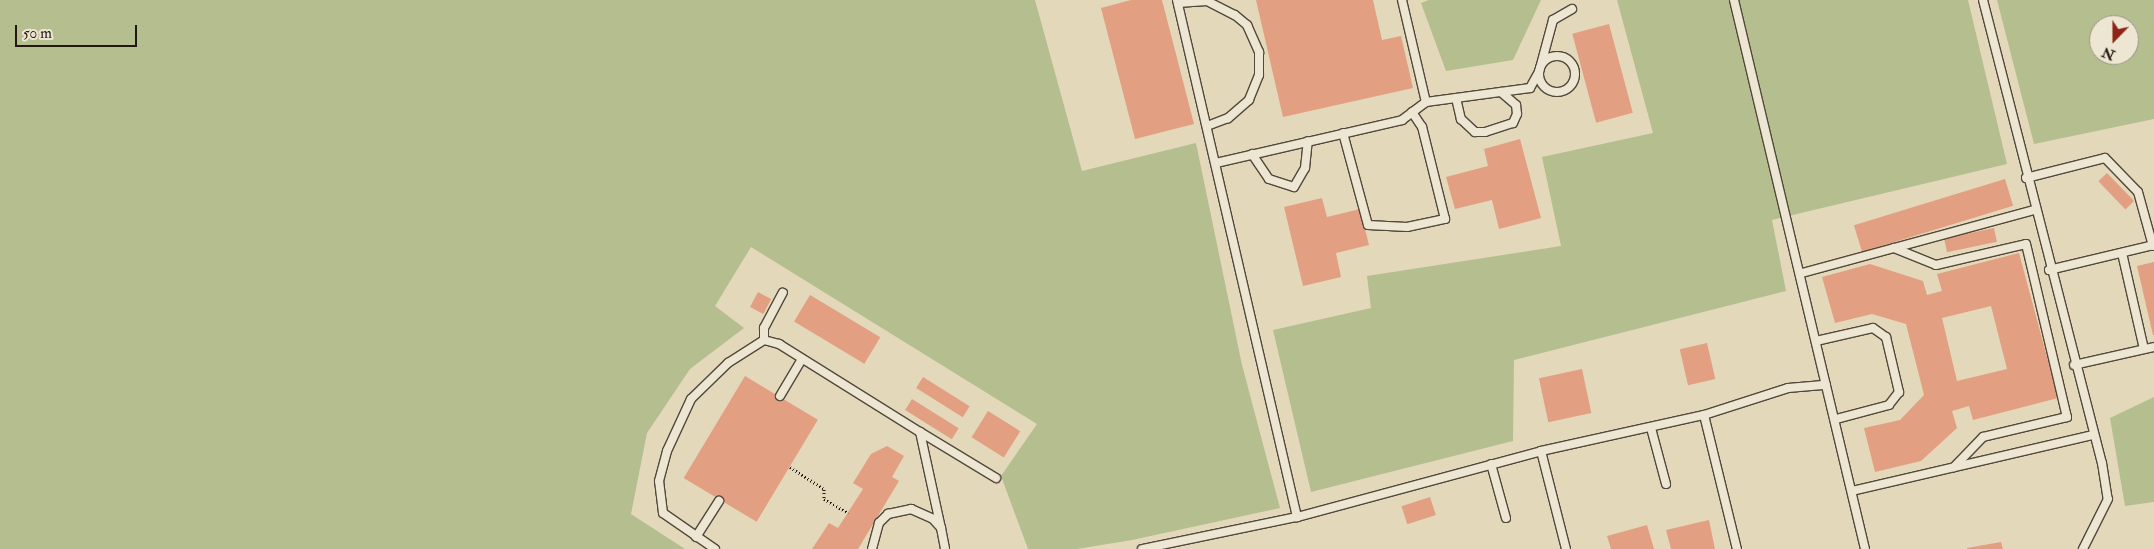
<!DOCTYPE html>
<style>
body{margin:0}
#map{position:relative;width:2154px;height:549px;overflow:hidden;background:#e3d8ba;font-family:"IM FELL Double Pica",serif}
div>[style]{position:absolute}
.green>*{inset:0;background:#b5be8f}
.building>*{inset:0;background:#e39f81;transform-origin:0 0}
.path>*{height:3px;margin-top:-1.5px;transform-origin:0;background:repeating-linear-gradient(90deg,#221711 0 1px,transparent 0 3.5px)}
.roads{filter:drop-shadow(1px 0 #52473b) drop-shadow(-1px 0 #52473b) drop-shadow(0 1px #52473b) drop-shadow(0 -1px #52473b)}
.lane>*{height:8px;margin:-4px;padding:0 4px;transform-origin:4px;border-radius:4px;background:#ede6d2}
.lane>.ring{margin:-4px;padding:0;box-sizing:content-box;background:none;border:8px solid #ede6d2;border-radius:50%}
span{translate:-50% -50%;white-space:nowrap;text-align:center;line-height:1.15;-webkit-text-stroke:4px #ede6d2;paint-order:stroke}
.north{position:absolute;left:2089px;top:15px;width:50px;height:50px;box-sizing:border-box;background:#ede6d2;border:1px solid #9c9385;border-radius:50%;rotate:202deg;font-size:14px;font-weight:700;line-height:20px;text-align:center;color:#221711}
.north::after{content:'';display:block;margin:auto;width:18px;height:22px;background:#8f2418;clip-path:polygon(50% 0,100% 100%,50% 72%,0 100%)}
.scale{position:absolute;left:15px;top:25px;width:122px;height:22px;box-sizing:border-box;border:2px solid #221711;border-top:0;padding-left:6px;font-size:15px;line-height:18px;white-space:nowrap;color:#221711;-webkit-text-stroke:4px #ede6d2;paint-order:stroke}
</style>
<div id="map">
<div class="green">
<div style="clip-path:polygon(0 0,1035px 0,1082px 171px,1196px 143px,1242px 365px,1280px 508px,1132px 540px,1077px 549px,1028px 549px,1001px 476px,1037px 424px,751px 247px,715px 306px,744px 328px,690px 369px,647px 433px,631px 514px,685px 549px,0 549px)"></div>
<div style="clip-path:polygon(1429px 0,1541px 0,1513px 60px,1446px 71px,1421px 3px)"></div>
<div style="clip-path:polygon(1617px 0,1968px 0,2007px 164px,1772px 220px,1786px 291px,1514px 360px,1513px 441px,1311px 492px,1273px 330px,1371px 308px,1367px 276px,1561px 246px,1542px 157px,1653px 133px)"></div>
<div style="clip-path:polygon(evenodd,1997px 0,2154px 0,2154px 119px,2034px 144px,1997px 0,2099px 25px,2129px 25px,2129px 55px,2099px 55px,2099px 25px)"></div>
<div style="clip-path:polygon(2154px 397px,2154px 502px,2125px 506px,2110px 418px)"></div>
</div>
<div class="building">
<div style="clip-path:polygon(1131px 0,1162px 0,1194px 124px,1135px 139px,1101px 8px)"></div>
<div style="clip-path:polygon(1256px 0,1373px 0,1382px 40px,1401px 36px,1413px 88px,1283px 117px)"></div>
<div style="left:1609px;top:24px;width:92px;height:38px;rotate:75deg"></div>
<div style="clip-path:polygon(1520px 139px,1541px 218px,1499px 229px,1492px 200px,1455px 209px,1446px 177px,1488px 166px,1484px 149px)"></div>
<div style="left:2107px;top:173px;width:39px;height:12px;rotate:46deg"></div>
<div style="left:2005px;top:179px;width:28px;height:158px;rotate:73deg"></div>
<div style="clip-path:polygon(1322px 198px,1327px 217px,1360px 209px,1369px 245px,1336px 253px,1341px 277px,1303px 286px,1284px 207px)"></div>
<div style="left:1994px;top:228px;width:14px;height:51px;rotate:78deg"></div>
<div style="clip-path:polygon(evenodd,2019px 253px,2058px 398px,1973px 420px,1969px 406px,1952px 411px,1957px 428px,1921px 461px,1875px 472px,1864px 428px,1900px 420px,1924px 395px,1906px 324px,1872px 314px,1835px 323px,1822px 277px,1870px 264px,1923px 281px,1927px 295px,1942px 291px,1937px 274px,2019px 253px,1991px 306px,2007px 369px,1957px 381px,1942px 318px,1991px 306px)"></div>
<div style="clip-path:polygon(2154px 262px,2154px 335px,2153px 335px,2137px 266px)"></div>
<div style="left:758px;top:292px;width:15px;height:17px;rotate:28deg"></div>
<div style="left:810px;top:295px;width:82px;height:31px;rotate:31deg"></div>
<div style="left:1707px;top:343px;width:37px;height:28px;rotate:77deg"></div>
<div style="left:1582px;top:369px;width:45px;height:44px;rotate:78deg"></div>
<div style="left:745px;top:376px;width:85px;height:119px;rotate:31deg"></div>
<div style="left:923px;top:377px;width:55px;height:13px;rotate:32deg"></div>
<div style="left:912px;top:399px;width:55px;height:13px;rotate:32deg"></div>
<div style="left:988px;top:411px;width:38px;height:31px;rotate:32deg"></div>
<div style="clip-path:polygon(887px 446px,904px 456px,892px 477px,899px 481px,858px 549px,812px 549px,829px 523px,838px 528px,863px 489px,853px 483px,871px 454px)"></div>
<div style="left:1430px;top:497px;width:19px;height:30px;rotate:72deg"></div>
<div style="clip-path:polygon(1709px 520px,1715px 549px,1671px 549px,1666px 530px)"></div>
<div style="clip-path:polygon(1647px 525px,1654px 549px,1611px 549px,1607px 536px)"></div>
<div style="clip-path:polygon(2001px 542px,2003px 549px,1967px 549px,1967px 548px)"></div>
</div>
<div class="path">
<div style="left:790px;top:467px;width:40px;rotate:32.9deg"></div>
<div style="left:824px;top:489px;width:10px;rotate:90deg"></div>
<div style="left:824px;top:499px;width:28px;rotate:30deg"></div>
</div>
<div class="roads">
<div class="lane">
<div style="left:1177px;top:0;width:531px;rotate:76.93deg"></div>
<div style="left:1402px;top:0;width:105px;rotate:76.8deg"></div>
<div style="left:1734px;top:0;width:564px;rotate:76.58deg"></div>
<div style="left:1983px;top:0;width:478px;rotate:75.6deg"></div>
<div style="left:2102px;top:463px;width:36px;rotate:81deg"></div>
<div style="left:2108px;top:499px;width:56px;rotate:116.6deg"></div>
<div style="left:1178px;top:3px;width:29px;rotate:-4deg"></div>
<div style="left:1207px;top:1px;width:31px;rotate:27deg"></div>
<div style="left:1235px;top:15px;width:16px;rotate:40deg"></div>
<div style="left:1247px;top:25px;width:30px;rotate:66deg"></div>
<div style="left:1259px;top:52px;width:23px;rotate:90deg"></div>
<div style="left:1259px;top:75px;width:27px;rotate:112deg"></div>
<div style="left:1249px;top:100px;width:28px;rotate:139deg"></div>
<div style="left:1228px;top:118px;width:22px;rotate:159deg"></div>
<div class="ring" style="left:1539px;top:56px;width:28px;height:28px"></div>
<div style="left:1456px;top:98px;width:22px;rotate:77deg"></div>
<div style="left:1461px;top:119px;width:19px;rotate:43deg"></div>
<div style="left:1475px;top:132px;width:10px"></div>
<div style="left:1485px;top:132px;width:29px;rotate:-18deg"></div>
<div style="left:1513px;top:123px;width:10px;rotate:-66deg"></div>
<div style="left:1517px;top:114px;width:9px;rotate:-96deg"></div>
<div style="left:1516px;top:105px;width:20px;rotate:-139deg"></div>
<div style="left:1343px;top:133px;width:95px;rotate:74.8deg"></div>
<div style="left:1368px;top:225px;width:39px;rotate:3deg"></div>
<div style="left:1407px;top:227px;width:39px;rotate:-12deg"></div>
<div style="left:1445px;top:219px;width:95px;rotate:-104deg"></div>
<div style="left:1422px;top:127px;width:18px;rotate:-124deg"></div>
<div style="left:1252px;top:154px;width:30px;rotate:56deg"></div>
<div style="left:1269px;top:179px;width:26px;rotate:18deg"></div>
<div style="left:1294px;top:187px;width:22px;rotate:-60deg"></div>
<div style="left:1305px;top:168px;width:27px;rotate:-84deg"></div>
<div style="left:1216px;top:163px;width:191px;rotate:-13deg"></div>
<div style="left:1402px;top:120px;width:30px;rotate:-37deg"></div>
<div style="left:1426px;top:102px;width:105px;rotate:-7.7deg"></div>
<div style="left:1530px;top:88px;width:18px;rotate:-61deg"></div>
<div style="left:1539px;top:72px;width:54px;rotate:-74.9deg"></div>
<div style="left:1553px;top:20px;width:22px;rotate:-30deg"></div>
<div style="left:2026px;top:178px;width:81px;rotate:-14.2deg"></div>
<div style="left:2105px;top:158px;width:47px;rotate:45.9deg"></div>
<div style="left:2138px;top:192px;width:56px;rotate:74.5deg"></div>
<div style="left:1894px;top:248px;width:45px;rotate:22deg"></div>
<div style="left:1936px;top:265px;width:92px;rotate:-13.1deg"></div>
<div style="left:2026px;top:244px;width:178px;rotate:76.7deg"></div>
<div style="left:2067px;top:417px;width:86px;rotate:166.6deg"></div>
<div style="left:1983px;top:437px;width:42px;rotate:134deg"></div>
<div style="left:2122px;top:253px;width:98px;rotate:77.1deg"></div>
<div style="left:2049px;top:270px;width:108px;rotate:-13.4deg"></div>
<div style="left:1802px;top:273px;width:240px;rotate:-15.2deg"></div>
<div style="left:764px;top:340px;width:12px;rotate:-90deg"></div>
<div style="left:764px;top:328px;width:40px;rotate:-62deg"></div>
<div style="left:1816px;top:341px;width:58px;rotate:-12.8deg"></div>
<div style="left:1873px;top:328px;width:16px;rotate:35deg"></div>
<div style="left:1886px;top:337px;width:57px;rotate:76.7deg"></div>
<div style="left:1899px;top:392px;width:16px;rotate:128deg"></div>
<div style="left:1889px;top:405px;width:55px;rotate:165.2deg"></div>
<div style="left:2074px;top:365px;width:82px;rotate:-12.7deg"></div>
<div style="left:780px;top:396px;width:43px;rotate:-59.3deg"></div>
<div style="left:1704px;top:415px;width:138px;rotate:76.2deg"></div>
<div style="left:1651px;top:428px;width:58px;rotate:75deg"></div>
<div style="left:920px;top:432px;width:89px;rotate:31.2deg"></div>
<div style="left:1541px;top:451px;width:101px;rotate:75.7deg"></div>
<div style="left:1491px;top:464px;width:56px;rotate:74.5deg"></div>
<div style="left:1852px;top:491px;width:247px;rotate:-13.1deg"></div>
<div style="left:696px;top:537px;width:43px;rotate:-57.4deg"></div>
<div style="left:715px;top:549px;width:63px;rotate:-145.3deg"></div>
<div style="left:663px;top:513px;width:32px;rotate:-97deg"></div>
<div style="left:659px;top:481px;width:31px;rotate:-75deg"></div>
<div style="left:667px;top:451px;width:57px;rotate:-65.2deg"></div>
<div style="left:691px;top:399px;width:52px;rotate:-44.2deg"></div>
<div style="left:728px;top:363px;width:43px;rotate:-32.6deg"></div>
<div style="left:764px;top:340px;width:16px;rotate:15deg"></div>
<div style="left:779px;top:344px;width:166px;rotate:32deg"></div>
<div style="left:920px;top:432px;width:98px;rotate:77.7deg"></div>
<div style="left:872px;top:549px;width:27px;rotate:-75deg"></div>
<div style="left:879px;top:523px;width:13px;rotate:-45deg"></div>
<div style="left:888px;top:514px;width:24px;rotate:-12deg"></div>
<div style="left:911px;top:509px;width:24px;rotate:24deg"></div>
<div style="left:933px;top:519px;width:12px;rotate:48deg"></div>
<div style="left:941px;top:528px;width:21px;rotate:79deg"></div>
<div style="left:1142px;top:549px;width:158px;rotate:-11.7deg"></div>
<div style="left:1297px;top:517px;width:253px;rotate:-15.1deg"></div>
<div style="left:1541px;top:451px;width:167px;rotate:-12.5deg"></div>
<div style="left:1704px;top:415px;width:88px;rotate:-17.8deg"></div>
<div style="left:1788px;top:388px;width:38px;rotate:-5deg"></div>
</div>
</div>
<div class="north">N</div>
<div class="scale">50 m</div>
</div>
